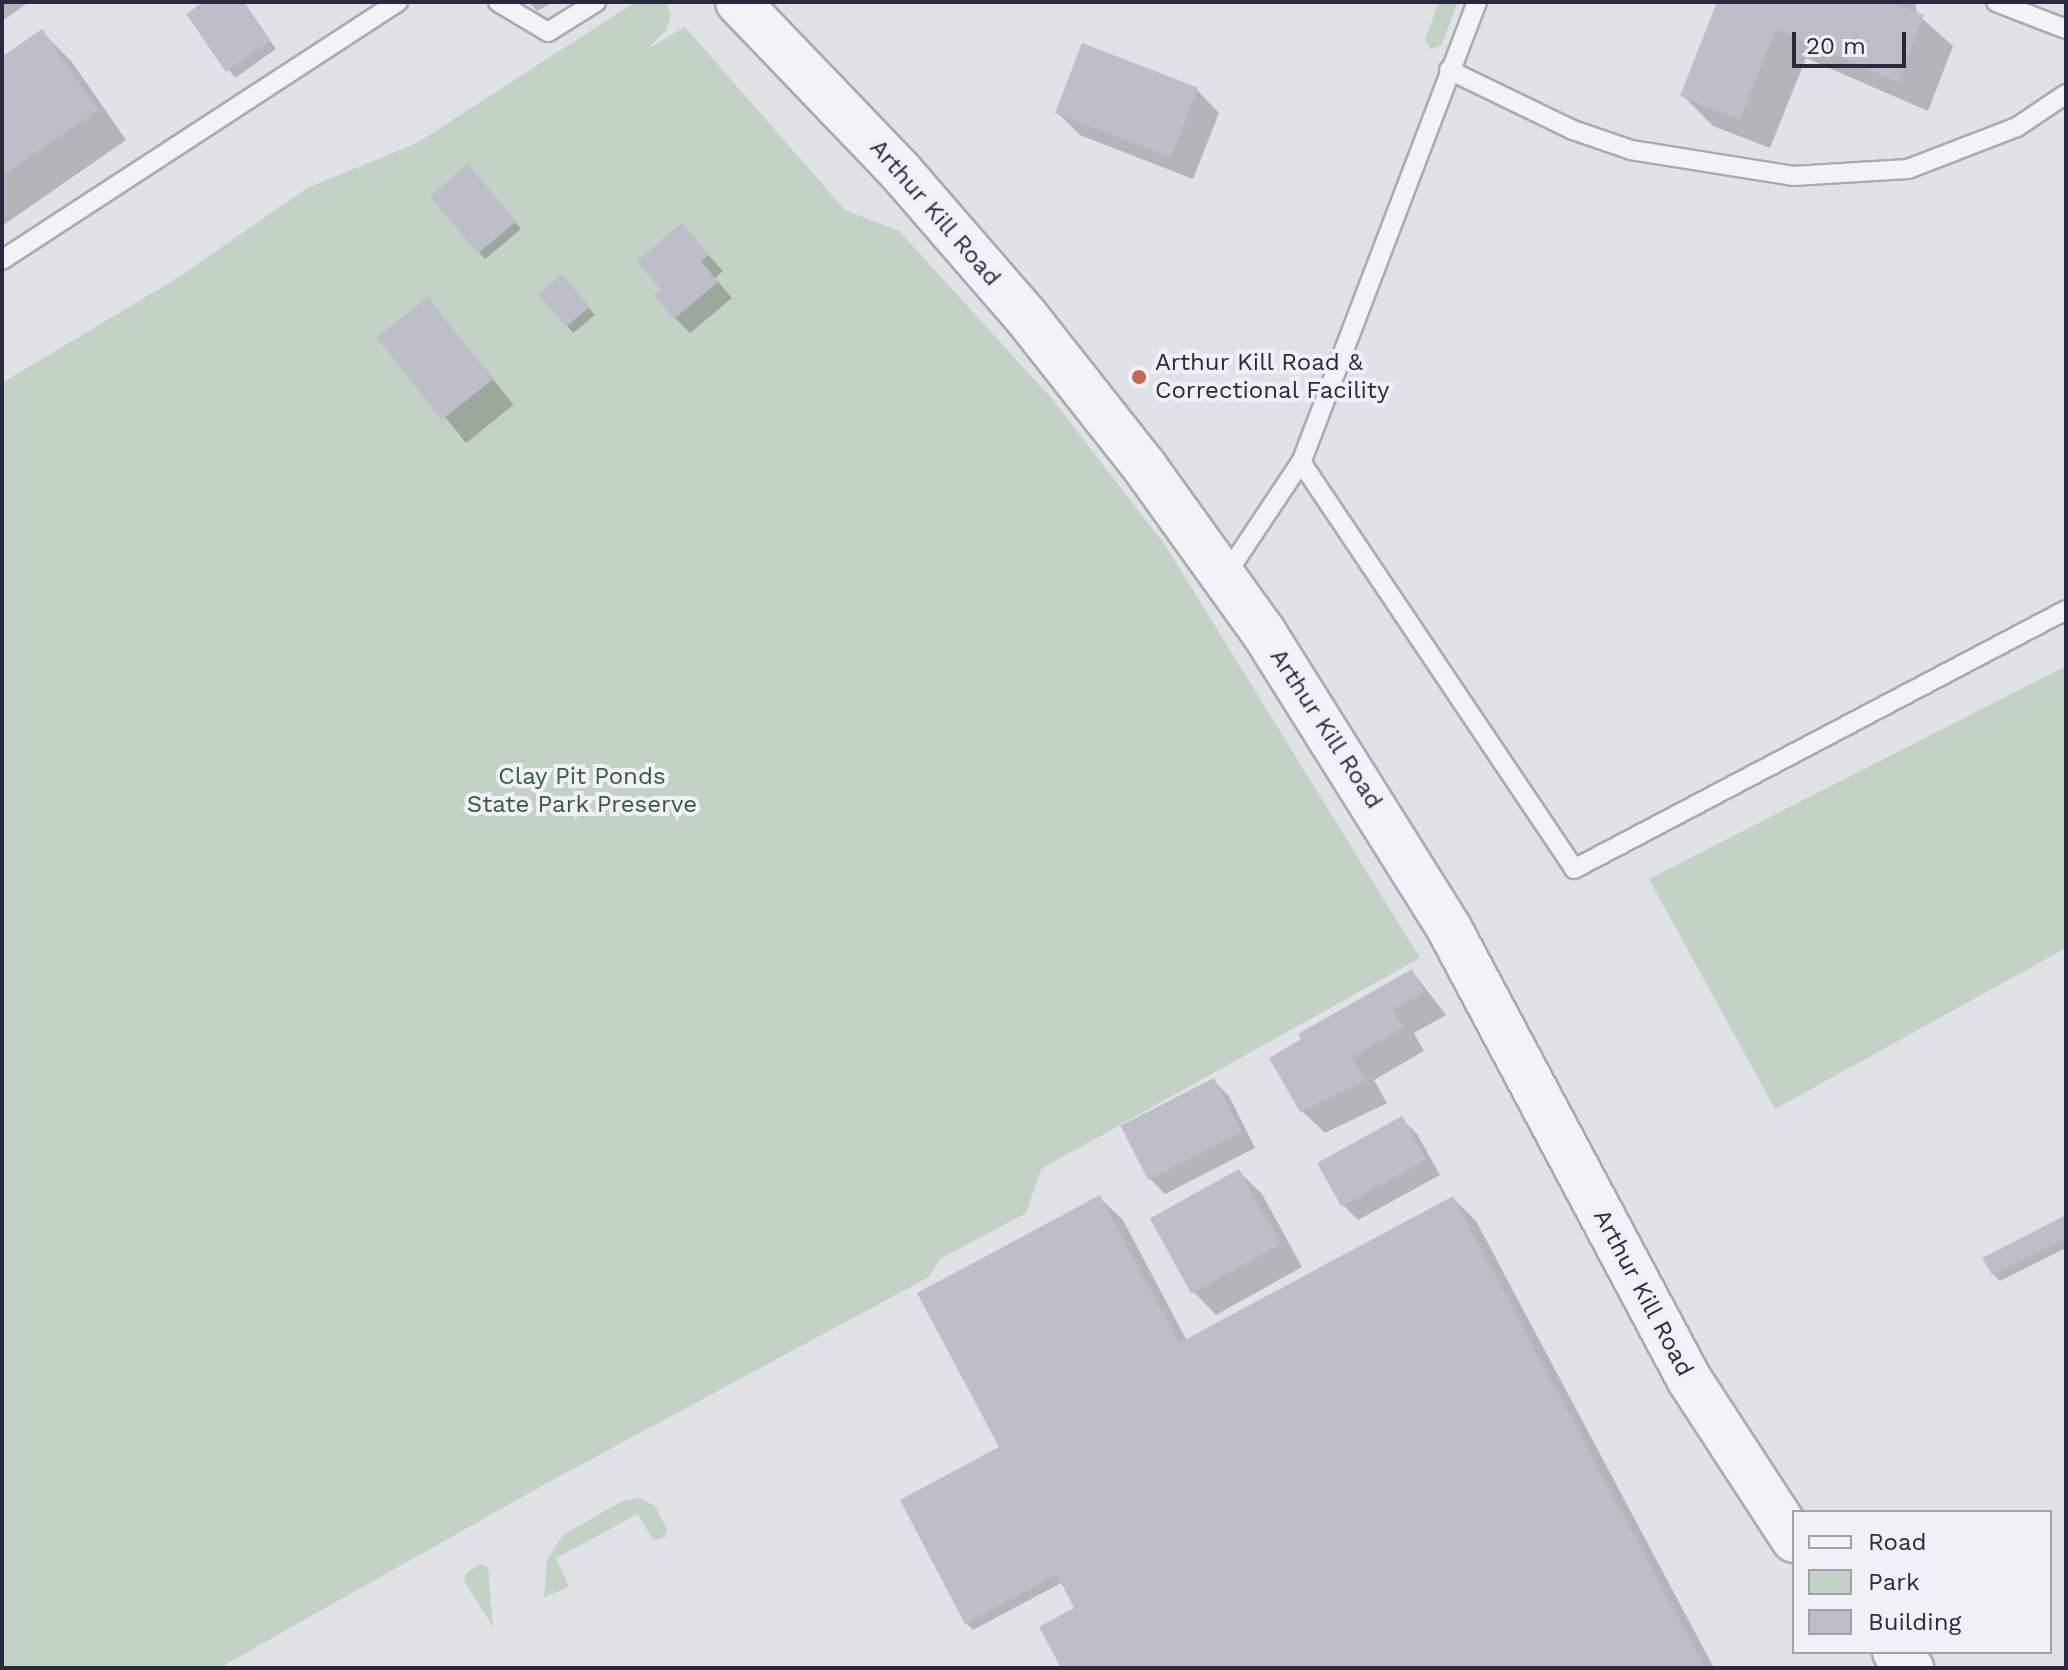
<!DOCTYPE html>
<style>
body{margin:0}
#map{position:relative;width:2068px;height:1670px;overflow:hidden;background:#e1e1e8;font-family:"Work Sans",sans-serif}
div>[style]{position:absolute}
.green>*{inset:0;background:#c2d2c4}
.shadow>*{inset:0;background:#0003;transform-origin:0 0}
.building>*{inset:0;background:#bebecb;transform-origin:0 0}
.roads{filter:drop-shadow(2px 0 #aaaab5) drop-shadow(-2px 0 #aaaab5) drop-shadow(0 2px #aaaab5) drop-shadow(0 -2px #aaaab5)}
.service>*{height:18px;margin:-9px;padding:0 9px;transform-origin:9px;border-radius:9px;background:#f3f3f7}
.tertiary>*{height:44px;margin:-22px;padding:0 22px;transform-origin:22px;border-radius:22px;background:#f3f3f7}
.dots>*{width:22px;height:22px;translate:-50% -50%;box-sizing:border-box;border:4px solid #f0f0f6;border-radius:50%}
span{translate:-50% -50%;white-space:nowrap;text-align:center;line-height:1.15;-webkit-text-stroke:8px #f0f0f6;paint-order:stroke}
.street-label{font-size:24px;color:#2a2a3f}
.poi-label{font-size:24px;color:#2a2a3f}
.left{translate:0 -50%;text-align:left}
.park-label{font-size:24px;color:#385a3e}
.frame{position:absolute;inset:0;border:4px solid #2a2a3f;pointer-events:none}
.legend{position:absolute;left:1792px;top:1510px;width:260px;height:144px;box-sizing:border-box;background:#f0f0f6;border:2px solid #a1a1ad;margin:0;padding:10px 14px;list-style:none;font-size:24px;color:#2a2a3f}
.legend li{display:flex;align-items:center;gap:16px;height:40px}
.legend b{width:40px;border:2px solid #a1a1ad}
.scale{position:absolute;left:1792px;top:32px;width:114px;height:36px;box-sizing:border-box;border:4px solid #2a2a3f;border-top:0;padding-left:10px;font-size:24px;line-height:28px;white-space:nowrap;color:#2a2a3f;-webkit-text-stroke:6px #f0f0f6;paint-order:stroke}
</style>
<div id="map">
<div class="green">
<div style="clip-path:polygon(635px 2px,666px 2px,671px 15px,666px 31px,647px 49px,685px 27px,845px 210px,899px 231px,1053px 400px,1165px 545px,1420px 958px,1041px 1169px,1026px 1213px,940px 1259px,929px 1277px,547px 1483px,219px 1668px,2px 1668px,2px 383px,179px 277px,307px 188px,417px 143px)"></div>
<div style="clip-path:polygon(1439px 2px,1458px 2px,1441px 46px,1430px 49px,1425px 39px)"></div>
<div style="clip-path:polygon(2066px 666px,2066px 948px,1775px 1109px,1649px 879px)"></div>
<div style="clip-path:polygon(640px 1498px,655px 1506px,667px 1529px,665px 1537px,653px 1540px,638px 1514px,556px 1558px,569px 1587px,544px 1597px,547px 1560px,563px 1535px,622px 1501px)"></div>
<div style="clip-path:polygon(480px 1564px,488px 1567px,493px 1627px,464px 1581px,466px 1573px)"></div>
</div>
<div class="shadow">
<div style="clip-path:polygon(2px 2px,29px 2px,2px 21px)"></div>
<div style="clip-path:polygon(207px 2px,244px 2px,276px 49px,235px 78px,188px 15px)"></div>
<div style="clip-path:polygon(529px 2px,553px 2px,537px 11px)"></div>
<div style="clip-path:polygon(1719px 2px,1915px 2px,1917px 14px,1953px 46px,1928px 111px,1806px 58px,1770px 148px,1713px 126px,1683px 96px)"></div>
<div style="clip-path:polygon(42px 32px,72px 62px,126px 140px,2px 226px,2px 60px)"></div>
<div style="clip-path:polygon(1197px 90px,1219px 113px,1193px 179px,1080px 135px,1057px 112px)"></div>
<div style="clip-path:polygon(475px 174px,521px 229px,485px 259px,479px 252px)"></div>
<div style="clip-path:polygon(682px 226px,723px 271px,715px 278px,732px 298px,690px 333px,675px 318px,664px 290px)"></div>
<div style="clip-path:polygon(569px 283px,595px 315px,573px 333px,541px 294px)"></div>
<div style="left:428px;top:299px;width:136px;height:61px;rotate:51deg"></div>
<div style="clip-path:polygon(1412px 971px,1446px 1015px,1414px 1033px,1424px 1051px,1374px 1080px,1387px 1103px,1325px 1133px,1302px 1111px)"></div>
<div style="clip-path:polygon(1214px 1081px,1229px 1096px,1255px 1148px,1165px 1194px,1150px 1179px)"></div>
<div style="clip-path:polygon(1402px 1119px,1417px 1134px,1440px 1175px,1358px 1220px,1343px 1205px,1322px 1166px)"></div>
<div style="clip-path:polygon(1239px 1172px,1262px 1194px,1302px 1267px,1216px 1315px,1194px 1292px,1153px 1220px)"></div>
<div style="clip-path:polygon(1100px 1198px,1123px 1220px,1187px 1341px,1453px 1198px,1476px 1221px,1714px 1668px,1063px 1668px,1077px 1609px,1063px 1582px,973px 1630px,966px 1623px,1001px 1448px)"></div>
<div style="clip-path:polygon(2066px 1217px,2066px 1248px,2000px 1281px,1993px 1274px)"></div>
</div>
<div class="building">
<div style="clip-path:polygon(203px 2px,244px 2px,270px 41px,226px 72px,186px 14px)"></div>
<div style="clip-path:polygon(1717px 2px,1890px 2px,1924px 15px,1898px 82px,1776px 29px,1740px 120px,1680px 96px)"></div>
<div style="clip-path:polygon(42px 29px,98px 110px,2px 176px,2px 57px)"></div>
<div style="left:1082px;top:43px;width:124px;height:75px;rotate:21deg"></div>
<div style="left:468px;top:164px;width:75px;height:50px;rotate:50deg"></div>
<div style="clip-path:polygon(682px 223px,709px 255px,701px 261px,718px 282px,674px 319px,654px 295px,661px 290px,637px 261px)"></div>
<div style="left:562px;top:274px;width:43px;height:31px;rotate:50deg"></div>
<div style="left:428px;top:297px;width:105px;height:65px;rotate:52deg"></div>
<div style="clip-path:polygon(1412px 969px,1424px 992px,1393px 1010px,1403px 1028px,1352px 1057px,1366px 1080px,1300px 1112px,1269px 1058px,1301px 1039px,1298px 1034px)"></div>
<div style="left:1214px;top:1078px;width:61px;height:105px;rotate:63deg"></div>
<div style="left:1402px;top:1116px;width:50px;height:97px;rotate:61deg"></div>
<div style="left:1239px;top:1169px;width:86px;height:102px;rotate:61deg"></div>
<div style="clip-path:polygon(1100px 1195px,1179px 1343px,1453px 1196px,1705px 1668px,1061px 1668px,1039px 1627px,1074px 1608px,1057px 1575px,965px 1624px,900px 1500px,999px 1447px,917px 1293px)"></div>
<div style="clip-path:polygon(2066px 1215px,2066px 1238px,1992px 1275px,1982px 1258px)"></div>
</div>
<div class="roads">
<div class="service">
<div style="left:498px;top:2px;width:58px;rotate:31deg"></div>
<div style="left:548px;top:32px;width:57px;rotate:-32deg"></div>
<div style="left:1477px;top:2px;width:493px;rotate:110.9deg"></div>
<div style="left:1301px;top:462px;width:490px;rotate:56.1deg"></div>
<div style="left:1574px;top:869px;width:556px;rotate:-27.76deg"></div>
<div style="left:1996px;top:2px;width:75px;rotate:21.1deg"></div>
<div style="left:1449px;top:70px;width:138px;rotate:25.8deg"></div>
<div style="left:1573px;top:130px;width:61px;rotate:19deg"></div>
<div style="left:1631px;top:150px;width:164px;rotate:9.1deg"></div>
<div style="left:1793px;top:176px;width:115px;rotate:-3.5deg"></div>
<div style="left:1908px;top:169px;width:117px;rotate:-21.1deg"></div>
<div style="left:2017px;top:127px;width:59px;rotate:-34deg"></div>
<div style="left:2px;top:260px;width:473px;rotate:-33.1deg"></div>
<div style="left:1225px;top:576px;width:137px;rotate:-56.3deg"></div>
</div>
<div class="tertiary">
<div style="left:738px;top:2px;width:234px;rotate:46.2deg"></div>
<div style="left:900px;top:171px;width:189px;rotate:49.1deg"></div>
<div style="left:1024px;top:314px;width:194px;rotate:51.7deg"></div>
<div style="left:1144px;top:466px;width:206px;rotate:54.3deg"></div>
<div style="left:1264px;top:633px;width:350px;rotate:57.9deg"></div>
<div style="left:1450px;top:930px;width:509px;rotate:61.97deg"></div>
<div style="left:1689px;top:1379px;width:192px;rotate:56.9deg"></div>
<div style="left:1895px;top:1652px;width:23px;rotate:45deg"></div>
</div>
</div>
<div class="dots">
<div style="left:1139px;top:377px;background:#c5684e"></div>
</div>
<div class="street-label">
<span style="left:935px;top:213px;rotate:49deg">Arthur Kill Road</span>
<span style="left:1326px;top:729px;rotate:57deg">Arthur Kill Road</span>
<span style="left:1643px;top:1293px;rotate:62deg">Arthur Kill Road</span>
</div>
<div class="poi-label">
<span class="left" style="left:1155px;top:377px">Arthur Kill Road &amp;<br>Correctional Facility</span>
</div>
<div class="park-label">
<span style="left:582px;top:791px">Clay Pit Ponds<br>State Park Preserve</span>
</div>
<div class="frame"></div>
<ul class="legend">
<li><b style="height:10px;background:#f3f3f7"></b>Road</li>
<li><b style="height:22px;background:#c2d2c4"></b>Park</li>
<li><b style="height:22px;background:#bebecb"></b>Building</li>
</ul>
<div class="scale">20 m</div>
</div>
